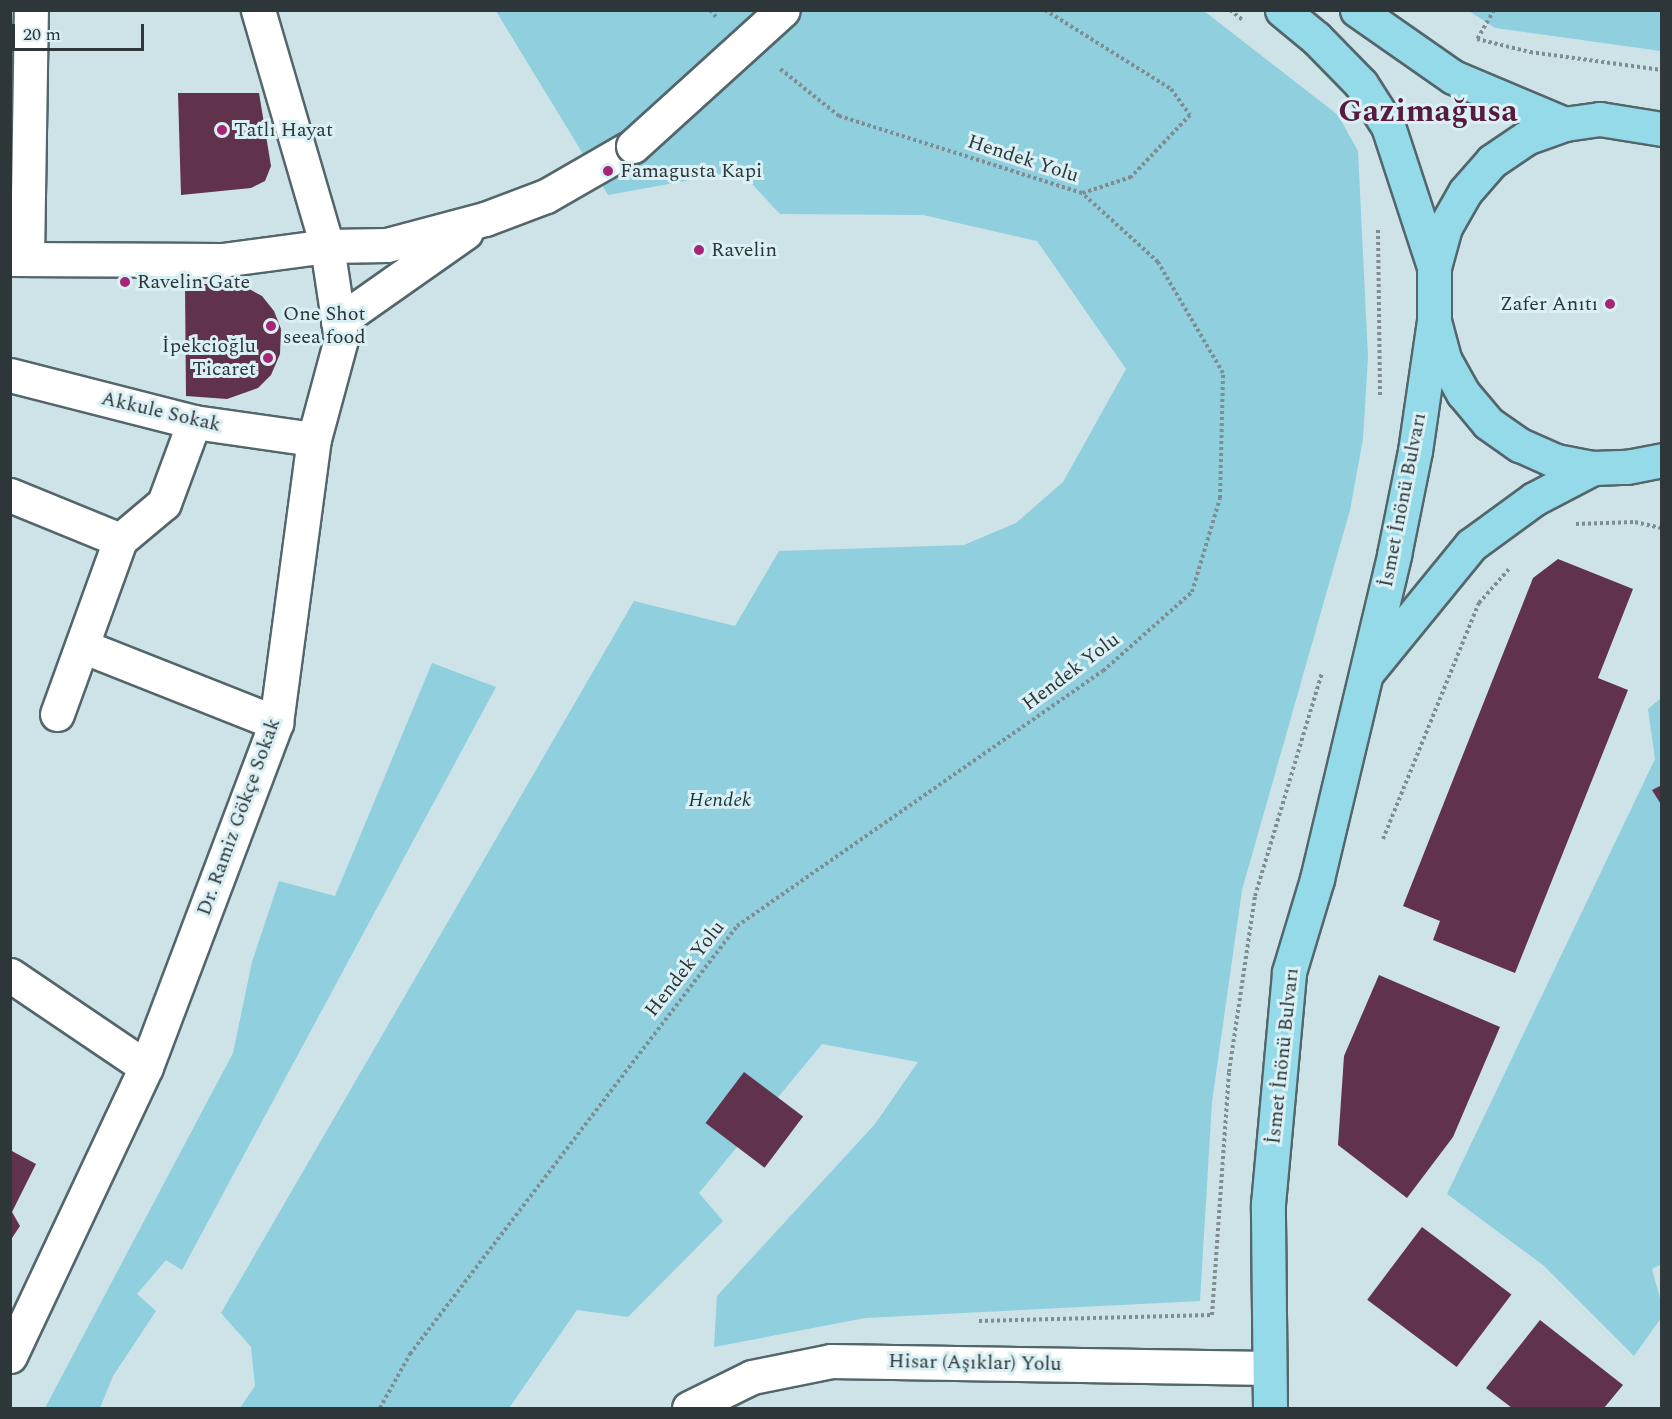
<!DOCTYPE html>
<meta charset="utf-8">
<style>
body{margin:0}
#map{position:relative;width:1672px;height:1419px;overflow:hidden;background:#cde3e8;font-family:Spectral,serif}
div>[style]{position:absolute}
.green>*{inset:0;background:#8fcfde}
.building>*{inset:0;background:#60324c;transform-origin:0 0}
.path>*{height:4px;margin-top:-2px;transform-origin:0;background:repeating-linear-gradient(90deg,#7e8d91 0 3px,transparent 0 6px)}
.roads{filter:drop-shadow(2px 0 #53666b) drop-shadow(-2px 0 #53666b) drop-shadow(0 2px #53666b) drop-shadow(0 -2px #53666b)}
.minor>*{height:33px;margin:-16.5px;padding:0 16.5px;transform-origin:16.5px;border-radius:16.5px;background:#fff}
.major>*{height:33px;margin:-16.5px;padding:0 16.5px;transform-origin:16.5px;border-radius:16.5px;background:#94dae9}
.bridges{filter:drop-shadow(2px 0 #53666b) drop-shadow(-2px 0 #53666b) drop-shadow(0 2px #53666b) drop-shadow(0 -2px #53666b)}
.minor-bridge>*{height:33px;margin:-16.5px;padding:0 16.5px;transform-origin:16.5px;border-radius:16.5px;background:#fff}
.dots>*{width:16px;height:16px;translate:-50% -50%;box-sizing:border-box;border:3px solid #daf0f5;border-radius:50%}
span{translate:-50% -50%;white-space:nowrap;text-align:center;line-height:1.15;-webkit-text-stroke:6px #daf0f5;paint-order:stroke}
.poi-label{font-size:20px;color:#2d3638}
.left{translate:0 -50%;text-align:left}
.right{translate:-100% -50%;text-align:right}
.street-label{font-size:20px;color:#2d3638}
.park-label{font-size:20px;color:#14373f;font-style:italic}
.town-label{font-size:32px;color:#581b40;font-weight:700}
.frame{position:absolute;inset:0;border:12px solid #2d3638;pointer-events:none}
.scale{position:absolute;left:12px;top:24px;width:132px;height:27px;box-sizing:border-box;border:3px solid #2d3638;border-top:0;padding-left:8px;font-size:18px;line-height:21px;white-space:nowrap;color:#2d3638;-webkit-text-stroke:4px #daf0f5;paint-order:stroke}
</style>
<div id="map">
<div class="green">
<div style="clip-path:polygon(496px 11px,1204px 11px,1338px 115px,1358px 151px,1368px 357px,1363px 439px,1350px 510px,1242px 890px,1212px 1102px,1200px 1301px,865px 1318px,714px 1347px,717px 1296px,875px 1124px,918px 1062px,822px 1044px,699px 1193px,723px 1221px,628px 1317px,577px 1310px,509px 1408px,240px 1408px,255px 1386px,251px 1347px,221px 1313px,634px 601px,735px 626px,779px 551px,964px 545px,1016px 523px,1063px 482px,1126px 369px,1037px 241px,923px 215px,780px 214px,740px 171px,608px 195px)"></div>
<div style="clip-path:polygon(1469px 11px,1661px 11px,1661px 51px,1495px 28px)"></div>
<div style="clip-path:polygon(432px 663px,496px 687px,182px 1270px,166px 1260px,137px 1294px,156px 1311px,113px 1376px,100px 1408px,45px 1408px,233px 1053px,252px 962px,279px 881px,335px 896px)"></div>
<div style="clip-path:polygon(1661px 698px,1662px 1264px,1652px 1269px,1661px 1302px,1661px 1318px,1634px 1356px,1543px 1265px,1447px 1194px,1655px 759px,1648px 709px)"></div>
</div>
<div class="building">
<div style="clip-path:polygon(178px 93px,259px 93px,271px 166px,265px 181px,251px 188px,181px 195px)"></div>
<div style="clip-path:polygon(185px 284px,240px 284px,262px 296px,274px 311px,281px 329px,280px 354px,271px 375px,258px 388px,227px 399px,186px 396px)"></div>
<div style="clip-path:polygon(1558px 559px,1633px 589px,1598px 678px,1628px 690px,1515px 973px,1433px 940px,1440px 921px,1403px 906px,1533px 578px)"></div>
<div style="clip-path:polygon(1662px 785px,1662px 806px,1652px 790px)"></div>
<div style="clip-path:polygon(1379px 975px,1500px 1027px,1453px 1137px,1407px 1198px,1338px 1145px,1344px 1056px)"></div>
<div style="left:744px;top:1072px;width:74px;height:64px;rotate:37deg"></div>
<div style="clip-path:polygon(10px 1150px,36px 1164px,12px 1212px,20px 1226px,10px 1241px)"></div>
<div style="left:1422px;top:1227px;width:112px;height:91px;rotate:37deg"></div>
<div style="clip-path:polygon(1540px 1320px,1623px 1385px,1604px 1408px,1512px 1408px,1486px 1388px)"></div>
</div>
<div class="path">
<div style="left:710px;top:10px;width:11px;rotate:49deg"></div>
<div style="left:1045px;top:10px;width:149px;rotate:32.1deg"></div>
<div style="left:1171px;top:89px;width:32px;rotate:54deg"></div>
<div style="left:1190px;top:115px;width:86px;rotate:133.6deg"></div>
<div style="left:1131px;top:177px;width:51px;rotate:161.6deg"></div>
<div style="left:1230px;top:10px;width:18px;rotate:38deg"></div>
<div style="left:1494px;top:10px;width:34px;rotate:120deg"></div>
<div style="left:1477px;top:39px;width:55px;rotate:13.8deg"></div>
<div style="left:1530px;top:52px;width:133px;rotate:7.8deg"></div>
<div style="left:1378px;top:230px;width:167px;rotate:89.3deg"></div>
<div style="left:1576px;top:524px;width:59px;rotate:-1.9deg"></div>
<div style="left:1635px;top:522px;width:28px;rotate:13deg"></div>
<div style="left:1383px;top:839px;width:255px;rotate:-67.9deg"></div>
<div style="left:1479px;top:603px;width:45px;rotate:-48.6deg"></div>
<div style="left:979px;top:1321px;width:233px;rotate:-1.5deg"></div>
<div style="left:1212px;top:1315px;width:244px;rotate:-86deg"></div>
<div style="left:1229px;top:1072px;width:178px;rotate:-81.6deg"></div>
<div style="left:1255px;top:896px;width:233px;rotate:-73.3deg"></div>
<div style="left:380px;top:1408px;width:62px;rotate:-60.9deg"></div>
<div style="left:410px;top:1354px;width:539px;rotate:-52.62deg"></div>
<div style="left:737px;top:926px;width:446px;rotate:-34.9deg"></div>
<div style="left:1103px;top:671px;width:119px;rotate:-41.6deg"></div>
<div style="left:1192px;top:592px;width:98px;rotate:-73.4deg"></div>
<div style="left:1220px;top:498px;width:125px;rotate:-88.6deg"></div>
<div style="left:1223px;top:373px;width:129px;rotate:-120.4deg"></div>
<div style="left:1158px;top:262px;width:103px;rotate:-137.8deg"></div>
<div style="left:1082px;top:193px;width:255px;rotate:-162.4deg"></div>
<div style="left:839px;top:116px;width:77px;rotate:-141.3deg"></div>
</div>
<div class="roads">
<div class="minor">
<div style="left:10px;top:259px;width:212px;rotate:0.3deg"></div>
<div style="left:222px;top:260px;width:106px;rotate:-7.6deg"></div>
<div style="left:327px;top:246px;width:60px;rotate:-1deg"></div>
<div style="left:387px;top:245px;width:101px;rotate:-14.9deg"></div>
<div style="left:485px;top:219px;width:65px;rotate:-20.7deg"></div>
<div style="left:546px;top:196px;width:100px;rotate:-29.9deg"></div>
<div style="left:27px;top:259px;width:249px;rotate:-89.1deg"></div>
<div style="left:338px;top:322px;width:156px;rotate:-35.1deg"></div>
<div style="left:10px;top:375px;width:190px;rotate:14.3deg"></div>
<div style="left:194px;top:422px;width:121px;rotate:8.1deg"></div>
<div style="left:10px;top:495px;width:119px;rotate:22.2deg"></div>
<div style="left:120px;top:540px;width:57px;rotate:-40.1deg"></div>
<div style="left:164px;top:503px;width:86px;rotate:-69.7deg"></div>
<div style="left:82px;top:646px;width:209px;rotate:21.6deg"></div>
<div style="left:57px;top:714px;width:185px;rotate:-70.1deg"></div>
<div style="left:10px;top:975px;width:164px;rotate:34.1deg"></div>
<div style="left:10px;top:1356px;width:319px;rotate:-64.8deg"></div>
<div style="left:146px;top:1067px;width:368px;rotate:-69.3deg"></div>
<div style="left:276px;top:723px;width:287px;rotate:-82.4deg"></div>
<div style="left:314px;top:439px;width:104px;rotate:-74.9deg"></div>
<div style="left:341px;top:339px;width:94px;rotate:-98.6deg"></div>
<div style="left:327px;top:246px;width:246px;rotate:-106.3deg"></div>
<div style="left:689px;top:1408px;width:70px;rotate:-26.2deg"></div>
<div style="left:752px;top:1377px;width:81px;rotate:-11.4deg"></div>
<div style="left:831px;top:1361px;width:438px;rotate:0.9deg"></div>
</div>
<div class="major">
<div style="left:1282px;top:10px;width:44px;rotate:39.5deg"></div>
<div style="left:1316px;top:38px;width:64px;rotate:45.6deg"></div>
<div style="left:1361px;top:84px;width:50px;rotate:57.3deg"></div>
<div style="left:1388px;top:126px;width:148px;rotate:71.9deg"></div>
<div style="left:1357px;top:10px;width:117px;rotate:34.9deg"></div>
<div style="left:1453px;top:77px;width:121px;rotate:22.8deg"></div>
<div style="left:1662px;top:129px;width:63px;rotate:-170.8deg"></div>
<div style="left:1600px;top:119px;width:35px;rotate:172deg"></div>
<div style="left:1565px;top:124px;width:41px;rotate:160.3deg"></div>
<div style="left:1526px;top:138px;width:41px;rotate:145.9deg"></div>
<div style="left:1492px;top:161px;width:41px;rotate:131.1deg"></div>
<div style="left:1465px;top:192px;width:40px;rotate:119.7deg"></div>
<div style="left:1445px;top:227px;width:41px;rotate:105.4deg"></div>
<div style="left:1434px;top:267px;width:54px;rotate:90deg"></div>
<div style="left:1434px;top:321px;width:39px;rotate:75deg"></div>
<div style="left:1444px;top:359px;width:39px;rotate:61deg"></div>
<div style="left:1463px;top:393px;width:39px;rotate:50deg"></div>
<div style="left:1488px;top:423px;width:39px;rotate:35deg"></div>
<div style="left:1520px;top:445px;width:39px;rotate:24deg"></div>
<div style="left:1556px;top:461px;width:38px;rotate:11deg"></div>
<div style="left:1593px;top:468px;width:34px;rotate:-2deg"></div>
<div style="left:1627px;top:467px;width:36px;rotate:-11deg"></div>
<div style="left:1369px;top:670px;width:161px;rotate:-50.8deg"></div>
<div style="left:1471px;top:545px;width:78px;rotate:-36.1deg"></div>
<div style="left:1534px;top:499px;width:67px;rotate:-27.7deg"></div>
<div style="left:1270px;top:1408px;width:204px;rotate:-90.6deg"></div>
<div style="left:1268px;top:1204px;width:233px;rotate:-84.8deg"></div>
<div style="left:1289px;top:972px;width:97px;rotate:-73.2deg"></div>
<div style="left:1317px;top:879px;width:333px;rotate:-76.6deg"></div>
<div style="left:1394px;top:555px;width:106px;rotate:-78.6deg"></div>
<div style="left:1415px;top:451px;width:131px;rotate:-81.7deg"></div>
</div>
</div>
<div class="bridges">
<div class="minor-bridge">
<div style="left:633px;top:146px;width:202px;rotate:-42.2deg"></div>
</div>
</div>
<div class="dots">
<div style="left:222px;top:130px;background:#a52677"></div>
<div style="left:608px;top:171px;background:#a52677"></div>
<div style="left:699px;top:250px;background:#a52677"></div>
<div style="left:125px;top:282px;background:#a52677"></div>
<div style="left:1610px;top:304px;background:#a52677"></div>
<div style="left:271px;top:326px;background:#a52677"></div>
<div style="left:268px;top:358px;background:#a52677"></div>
</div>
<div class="poi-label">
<span class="left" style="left:234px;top:130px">Tatlı Hayat</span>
<span class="left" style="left:620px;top:171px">Famagusta Kapi</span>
<span class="left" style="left:711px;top:250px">Ravelin</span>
<span class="left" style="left:137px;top:282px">Ravelin Gate</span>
<span class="right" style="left:1598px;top:304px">Zafer Anıtı</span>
<span class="left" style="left:283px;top:326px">One Shot<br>seea food</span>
<span class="right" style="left:256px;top:358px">İpekcioğlu<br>Ticaret</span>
</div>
<div class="street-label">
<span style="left:1023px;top:159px;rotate:18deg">Hendek Yolu</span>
<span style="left:161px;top:412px;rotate:13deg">Akkule Sokak</span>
<span style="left:1403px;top:500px;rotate:-79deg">İsmet İnönü Bulvarı</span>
<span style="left:1071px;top:672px;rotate:-37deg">Hendek Yolu</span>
<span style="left:239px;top:817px;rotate:-70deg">Dr. Ramiz Gökçe Sokak</span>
<span style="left:685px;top:969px;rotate:-52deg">Hendek Yolu</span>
<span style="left:1283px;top:1056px;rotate:-84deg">İsmet İnönü Bulvarı</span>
<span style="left:975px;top:1363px;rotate:1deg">Hisar (Aşıklar) Yolu</span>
</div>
<div class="park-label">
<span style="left:720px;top:800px">Hendek</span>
</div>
<div class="town-label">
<span style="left:1428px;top:112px">Gazimağusa</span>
</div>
<div class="frame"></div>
<div class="scale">20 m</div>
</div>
